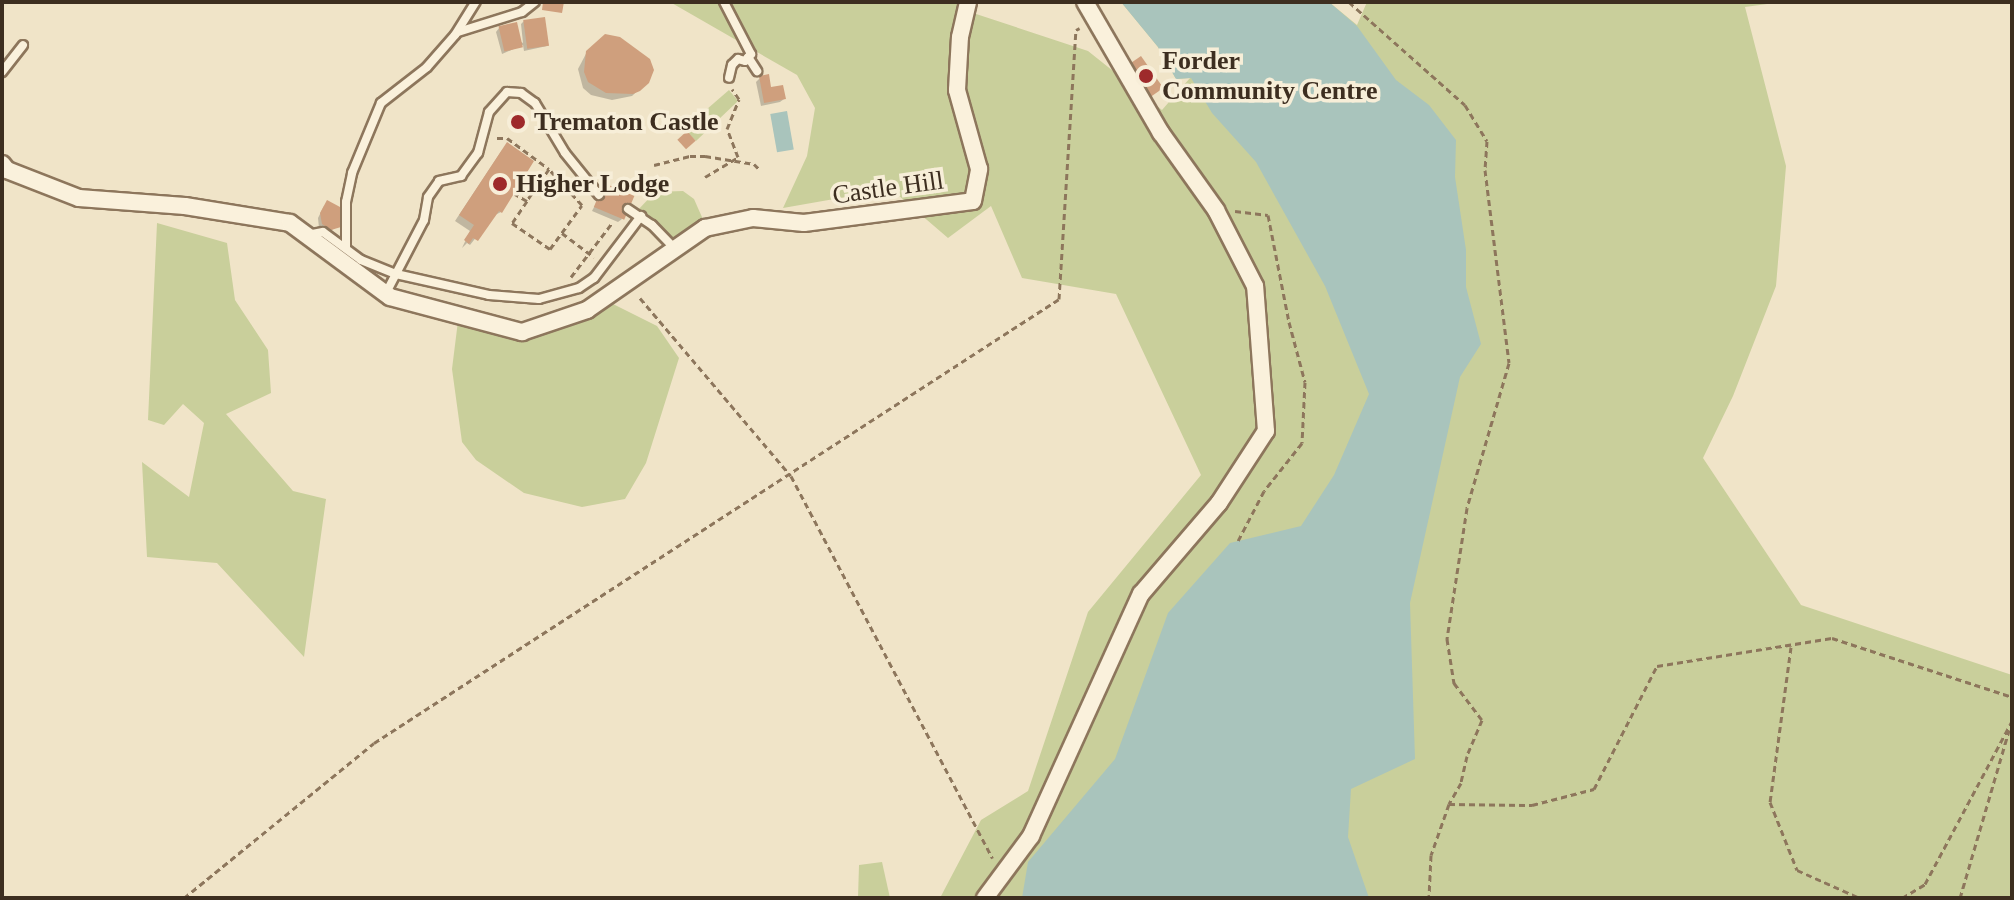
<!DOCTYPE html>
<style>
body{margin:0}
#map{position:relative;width:2014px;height:900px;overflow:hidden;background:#f0e4c8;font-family:"Times New Roman",serif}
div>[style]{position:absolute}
.green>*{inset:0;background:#c9cf9b}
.water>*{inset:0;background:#a9c4bc;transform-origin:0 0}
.shadow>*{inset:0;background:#0003}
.building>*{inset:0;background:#cf9f7d;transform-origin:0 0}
.path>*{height:3px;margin-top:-1.5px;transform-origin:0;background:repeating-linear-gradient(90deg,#8d765c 0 6px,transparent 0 10px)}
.roads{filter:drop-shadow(2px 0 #8d765c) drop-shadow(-2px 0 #8d765c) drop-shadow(0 2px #8d765c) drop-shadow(0 -2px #8d765c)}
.lane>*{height:8px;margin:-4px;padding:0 4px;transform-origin:4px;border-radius:4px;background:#faf1dc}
.street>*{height:16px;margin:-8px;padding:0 8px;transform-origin:8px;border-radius:8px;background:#faf1dc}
.dots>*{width:22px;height:22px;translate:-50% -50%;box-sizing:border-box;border:4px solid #f7eed8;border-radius:50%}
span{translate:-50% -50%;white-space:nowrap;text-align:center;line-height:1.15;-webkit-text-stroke:7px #f7eed8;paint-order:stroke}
.poi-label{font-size:26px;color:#3d2e20;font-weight:700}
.left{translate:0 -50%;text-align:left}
.street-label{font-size:26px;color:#3d2e20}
.frame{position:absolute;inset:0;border:4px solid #3d2e20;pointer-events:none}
</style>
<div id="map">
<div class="green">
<div style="clip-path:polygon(670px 2px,967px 2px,967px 11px,1088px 51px,1162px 110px,1190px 78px,1176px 79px,1158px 47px,1121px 2px,1329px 2px,1357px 25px,1367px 2px,1781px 2px,1745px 7px,1786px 166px,1776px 286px,1733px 396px,1703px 458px,1801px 605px,2012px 675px,2012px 898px,940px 898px,981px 820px,1028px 791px,1088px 612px,1201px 475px,1116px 294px,1022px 278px,991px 206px,948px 238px,891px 189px,783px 208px,807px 156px,815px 108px,797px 75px)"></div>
<div style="clip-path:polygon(729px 90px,738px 101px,696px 141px,684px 129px)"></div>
<div style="clip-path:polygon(683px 191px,694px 199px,705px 224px,676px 244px,637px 211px,655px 192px)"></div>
<div style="clip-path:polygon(157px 223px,227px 243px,235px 300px,268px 350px,271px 393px,226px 414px,293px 491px,326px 499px,304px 657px,217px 563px,147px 557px,142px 462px,189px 497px,204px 423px,183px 404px,164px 425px,148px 420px)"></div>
<div style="clip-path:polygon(609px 302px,657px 326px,679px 358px,646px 463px,625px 499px,582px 507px,524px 493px,476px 460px,462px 442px,452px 369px,459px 313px,521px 327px)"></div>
<div style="clip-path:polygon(882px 862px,890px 898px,858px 898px,859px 865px)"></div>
</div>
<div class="water">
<div style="clip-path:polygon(1121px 2px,1329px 2px,1357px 26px,1396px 80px,1429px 105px,1456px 140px,1455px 177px,1466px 250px,1466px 287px,1481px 344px,1460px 377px,1410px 603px,1415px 759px,1351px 789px,1348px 837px,1369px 898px,1022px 898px,1028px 862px,1115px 759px,1168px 613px,1230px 543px,1301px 526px,1334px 475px,1369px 394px,1325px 286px,1256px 162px,1212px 113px,1191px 78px,1176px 79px,1158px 47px)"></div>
<div style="left:787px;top:111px;width:39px;height:17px;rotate:80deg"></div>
</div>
<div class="shadow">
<div style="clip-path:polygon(524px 21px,547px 46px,524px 51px,523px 45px,502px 54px,496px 32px,499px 28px,523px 43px,521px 24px)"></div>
<div style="clip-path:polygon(588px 50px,647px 82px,632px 96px,612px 100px,591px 95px,583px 88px,578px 69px)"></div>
<div style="clip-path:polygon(760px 78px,784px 99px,780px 102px,761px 106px,756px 82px)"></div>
<div style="clip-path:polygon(502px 150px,501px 212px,493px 216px,470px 245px,467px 243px,462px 248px,470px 231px,455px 221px)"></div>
<div style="clip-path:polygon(605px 186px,622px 219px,618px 222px,592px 211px)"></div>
<div style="clip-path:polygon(324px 206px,339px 226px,326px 233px,319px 228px,318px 218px)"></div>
</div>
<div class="building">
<div style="clip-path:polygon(543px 2px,564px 2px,562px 13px,542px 10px)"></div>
<div style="left:545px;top:17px;width:29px;height:22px;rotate:82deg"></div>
<div style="left:517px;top:22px;width:26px;height:19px;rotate:77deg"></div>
<div style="clip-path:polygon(605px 34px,620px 37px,650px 59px,654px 70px,649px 83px,640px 91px,633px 94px,606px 93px,588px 82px,584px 72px,586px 51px)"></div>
<div style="left:1141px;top:56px;width:39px;height:15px;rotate:55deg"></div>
<div style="clip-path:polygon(769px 74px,771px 87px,783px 85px,786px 99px,764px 103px,759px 76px)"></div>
<div style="left:687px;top:131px;width:13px;height:13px;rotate:48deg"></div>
<div style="clip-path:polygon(507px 142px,534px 161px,502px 213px,499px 211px,478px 241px,473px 238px,469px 244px,464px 240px,474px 225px,459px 215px)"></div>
<div style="left:604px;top:183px;width:33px;height:26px;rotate:23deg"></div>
<div style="clip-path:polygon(327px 200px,340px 207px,341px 227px,331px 230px,322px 224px,320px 213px)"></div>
</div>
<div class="path">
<div style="left:1349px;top:2px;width:155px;rotate:41.6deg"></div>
<div style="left:1465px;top:105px;width:42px;rotate:58.6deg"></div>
<div style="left:1487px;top:141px;width:29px;rotate:94deg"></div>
<div style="left:1485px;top:170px;width:194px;rotate:82.9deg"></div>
<div style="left:1509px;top:363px;width:151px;rotate:106.2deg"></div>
<div style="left:1467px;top:508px;width:133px;rotate:98.7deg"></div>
<div style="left:1447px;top:639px;width:45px;rotate:81deg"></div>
<div style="left:1454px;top:683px;width:46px;rotate:52.9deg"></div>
<div style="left:1482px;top:720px;width:39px;rotate:113deg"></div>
<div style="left:1467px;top:756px;width:28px;rotate:103deg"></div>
<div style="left:1461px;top:783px;width:24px;rotate:120deg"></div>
<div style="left:1449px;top:804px;width:54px;rotate:109.4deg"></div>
<div style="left:1431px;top:855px;width:43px;rotate:92.7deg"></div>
<div style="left:497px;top:138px;width:10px"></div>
<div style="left:507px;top:138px;width:52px;rotate:36.4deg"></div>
<div style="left:549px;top:169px;width:39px;rotate:125deg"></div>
<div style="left:527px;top:201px;width:14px;rotate:-150deg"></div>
<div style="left:654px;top:165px;width:37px;rotate:-14deg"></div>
<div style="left:690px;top:156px;width:15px"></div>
<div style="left:705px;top:156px;width:50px;rotate:9.3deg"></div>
<div style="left:754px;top:164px;width:8px;rotate:45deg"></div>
<div style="left:705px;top:177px;width:39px;rotate:-31deg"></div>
<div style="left:738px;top:157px;width:30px;rotate:-111deg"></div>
<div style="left:727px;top:129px;width:32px;rotate:-68deg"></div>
<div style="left:739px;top:99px;width:12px;rotate:-125deg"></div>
<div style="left:527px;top:201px;width:27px;rotate:124deg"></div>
<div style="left:512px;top:223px;width:46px;rotate:34.4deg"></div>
<div style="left:550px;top:249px;width:54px;rotate:-54deg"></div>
<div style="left:582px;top:205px;width:49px;rotate:-132.5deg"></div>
<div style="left:1235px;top:211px;width:33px;rotate:7deg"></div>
<div style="left:1268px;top:215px;width:109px;rotate:78.9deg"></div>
<div style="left:1289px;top:322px;width:62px;rotate:75.1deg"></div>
<div style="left:1305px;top:382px;width:61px;rotate:92.8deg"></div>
<div style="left:1302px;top:443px;width:61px;rotate:128.4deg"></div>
<div style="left:1264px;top:491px;width:56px;rotate:117.5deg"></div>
<div style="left:562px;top:233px;width:40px;rotate:37deg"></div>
<div style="left:571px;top:277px;width:68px;rotate:-52.8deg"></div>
<div style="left:640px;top:298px;width:233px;rotate:49.7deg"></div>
<div style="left:791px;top:476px;width:432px;rotate:62.2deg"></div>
<div style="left:1791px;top:647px;width:156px;rotate:97.7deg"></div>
<div style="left:1770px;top:802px;width:73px;rotate:68.3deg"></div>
<div style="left:1797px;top:870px;width:69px;rotate:24deg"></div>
<div style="left:1449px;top:804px;width:83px;rotate:0.7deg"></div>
<div style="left:1532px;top:805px;width:64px;rotate:-14.5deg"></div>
<div style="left:1594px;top:789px;width:138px;rotate:-62.9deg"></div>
<div style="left:1657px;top:666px;width:177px;rotate:-9.1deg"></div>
<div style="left:1832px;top:638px;width:189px;rotate:18.1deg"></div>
<div style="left:184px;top:898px;width:245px;rotate:-39.2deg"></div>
<div style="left:374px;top:743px;width:816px;rotate:-32.95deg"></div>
<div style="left:1059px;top:299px;width:270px;rotate:-86.4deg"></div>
<div style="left:1076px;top:30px;width:4px;rotate:-27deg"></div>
<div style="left:1902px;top:898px;width:27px;rotate:-31deg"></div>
<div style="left:1925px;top:884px;width:183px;rotate:-61.9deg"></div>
<div style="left:1960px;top:898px;width:175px;rotate:-73.7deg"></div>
</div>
<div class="roads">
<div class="lane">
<div style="left:724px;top:2px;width:59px;rotate:62.6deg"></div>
<div style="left:751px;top:54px;width:9px;rotate:131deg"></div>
<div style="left:745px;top:61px;width:7px;rotate:-164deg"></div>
<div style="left:738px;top:59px;width:8px;rotate:135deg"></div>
<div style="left:732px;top:65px;width:13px;rotate:103deg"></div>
<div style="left:458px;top:32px;width:67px;rotate:-17.4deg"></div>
<div style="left:522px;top:12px;width:16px;rotate:-38deg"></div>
<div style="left:748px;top:57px;width:17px;rotate:57deg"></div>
<div style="left:2px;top:72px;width:34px;rotate:-52deg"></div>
<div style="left:628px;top:209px;width:29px;rotate:34deg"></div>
<div style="left:652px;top:225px;width:32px;rotate:46deg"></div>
<div style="left:307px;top:235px;width:16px;rotate:-11deg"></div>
<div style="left:323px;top:232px;width:47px;rotate:36.4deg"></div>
<div style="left:361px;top:260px;width:38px;rotate:22deg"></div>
<div style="left:396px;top:274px;width:95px;rotate:12.7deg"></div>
<div style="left:489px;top:295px;width:50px;rotate:4.6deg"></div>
<div style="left:539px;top:299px;width:41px;rotate:-15.4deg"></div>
<div style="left:579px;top:288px;width:18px;rotate:-34deg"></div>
<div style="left:594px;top:278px;width:78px;rotate:-52.8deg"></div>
<div style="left:346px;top:248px;width:46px;rotate:-90deg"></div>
<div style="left:346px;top:202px;width:30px;rotate:-78deg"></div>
<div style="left:352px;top:173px;width:76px;rotate:-67.5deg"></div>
<div style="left:381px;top:103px;width:58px;rotate:-38deg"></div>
<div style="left:427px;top:67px;width:43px;rotate:-48.8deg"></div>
<div style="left:455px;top:35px;width:39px;rotate:-58deg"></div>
<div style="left:386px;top:293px;width:82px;rotate:-62.5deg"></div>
<div style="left:424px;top:220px;width:23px;rotate:-80deg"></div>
<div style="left:428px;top:197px;width:19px;rotate:-55deg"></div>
<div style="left:439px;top:181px;width:23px;rotate:-13deg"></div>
<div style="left:461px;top:176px;width:29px;rotate:-54deg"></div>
<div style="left:478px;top:153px;width:42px;rotate:-75deg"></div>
<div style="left:489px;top:112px;width:27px;rotate:-48deg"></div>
<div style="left:507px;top:92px;width:14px;rotate:4deg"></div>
<div style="left:521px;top:93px;width:17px;rotate:36deg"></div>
<div style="left:535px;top:103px;width:58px;rotate:59deg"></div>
<div style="left:565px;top:153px;width:54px;rotate:51deg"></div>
</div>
<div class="street">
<div style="left:2px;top:164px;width:8px;rotate:50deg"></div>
<div style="left:7px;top:170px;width:77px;rotate:21.3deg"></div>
<div style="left:79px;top:198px;width:106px;rotate:4.3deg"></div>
<div style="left:185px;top:206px;width:106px;rotate:9.2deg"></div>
<div style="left:290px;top:223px;width:124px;rotate:36.5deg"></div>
<div style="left:390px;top:297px;width:137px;rotate:14.9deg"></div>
<div style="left:522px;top:332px;width:69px;rotate:-18.7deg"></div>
<div style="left:587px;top:310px;width:144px;rotate:-34.8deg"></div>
<div style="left:705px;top:228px;width:49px;rotate:-11.8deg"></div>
<div style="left:753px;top:218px;width:51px;rotate:5.6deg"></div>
<div style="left:804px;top:223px;width:170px;rotate:-7.4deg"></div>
<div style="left:973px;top:201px;width:33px;rotate:-79deg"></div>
<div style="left:979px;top:169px;width:82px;rotate:-105.6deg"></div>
<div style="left:957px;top:90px;width:53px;rotate:-86.8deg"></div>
<div style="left:960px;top:37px;width:36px;rotate:-77deg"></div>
<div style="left:985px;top:898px;width:77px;rotate:-53.4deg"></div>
<div style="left:1031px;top:836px;width:266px;rotate:-65.6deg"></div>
<div style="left:1141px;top:594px;width:120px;rotate:-49.4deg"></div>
<div style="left:1219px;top:503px;width:86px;rotate:-56.9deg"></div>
<div style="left:1266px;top:431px;width:145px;rotate:-94.3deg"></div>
<div style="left:1255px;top:286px;width:85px;rotate:-117.2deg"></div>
<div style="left:1216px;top:210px;width:95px;rotate:-125.5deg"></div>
<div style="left:1161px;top:133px;width:151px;rotate:-120.1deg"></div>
</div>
</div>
<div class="dots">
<div style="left:1146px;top:76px;background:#9e2a2b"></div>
<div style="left:518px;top:122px;background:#9e2a2b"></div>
<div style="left:500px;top:184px;background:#9e2a2b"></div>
</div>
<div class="poi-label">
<span class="left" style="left:1162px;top:76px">Forder<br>Community Centre</span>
<span class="left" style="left:534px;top:122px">Trematon Castle</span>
<span class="left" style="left:516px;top:184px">Higher Lodge</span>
</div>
<div class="street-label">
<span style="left:888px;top:188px;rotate:-8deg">Castle Hill</span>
</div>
<div class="frame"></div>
</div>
